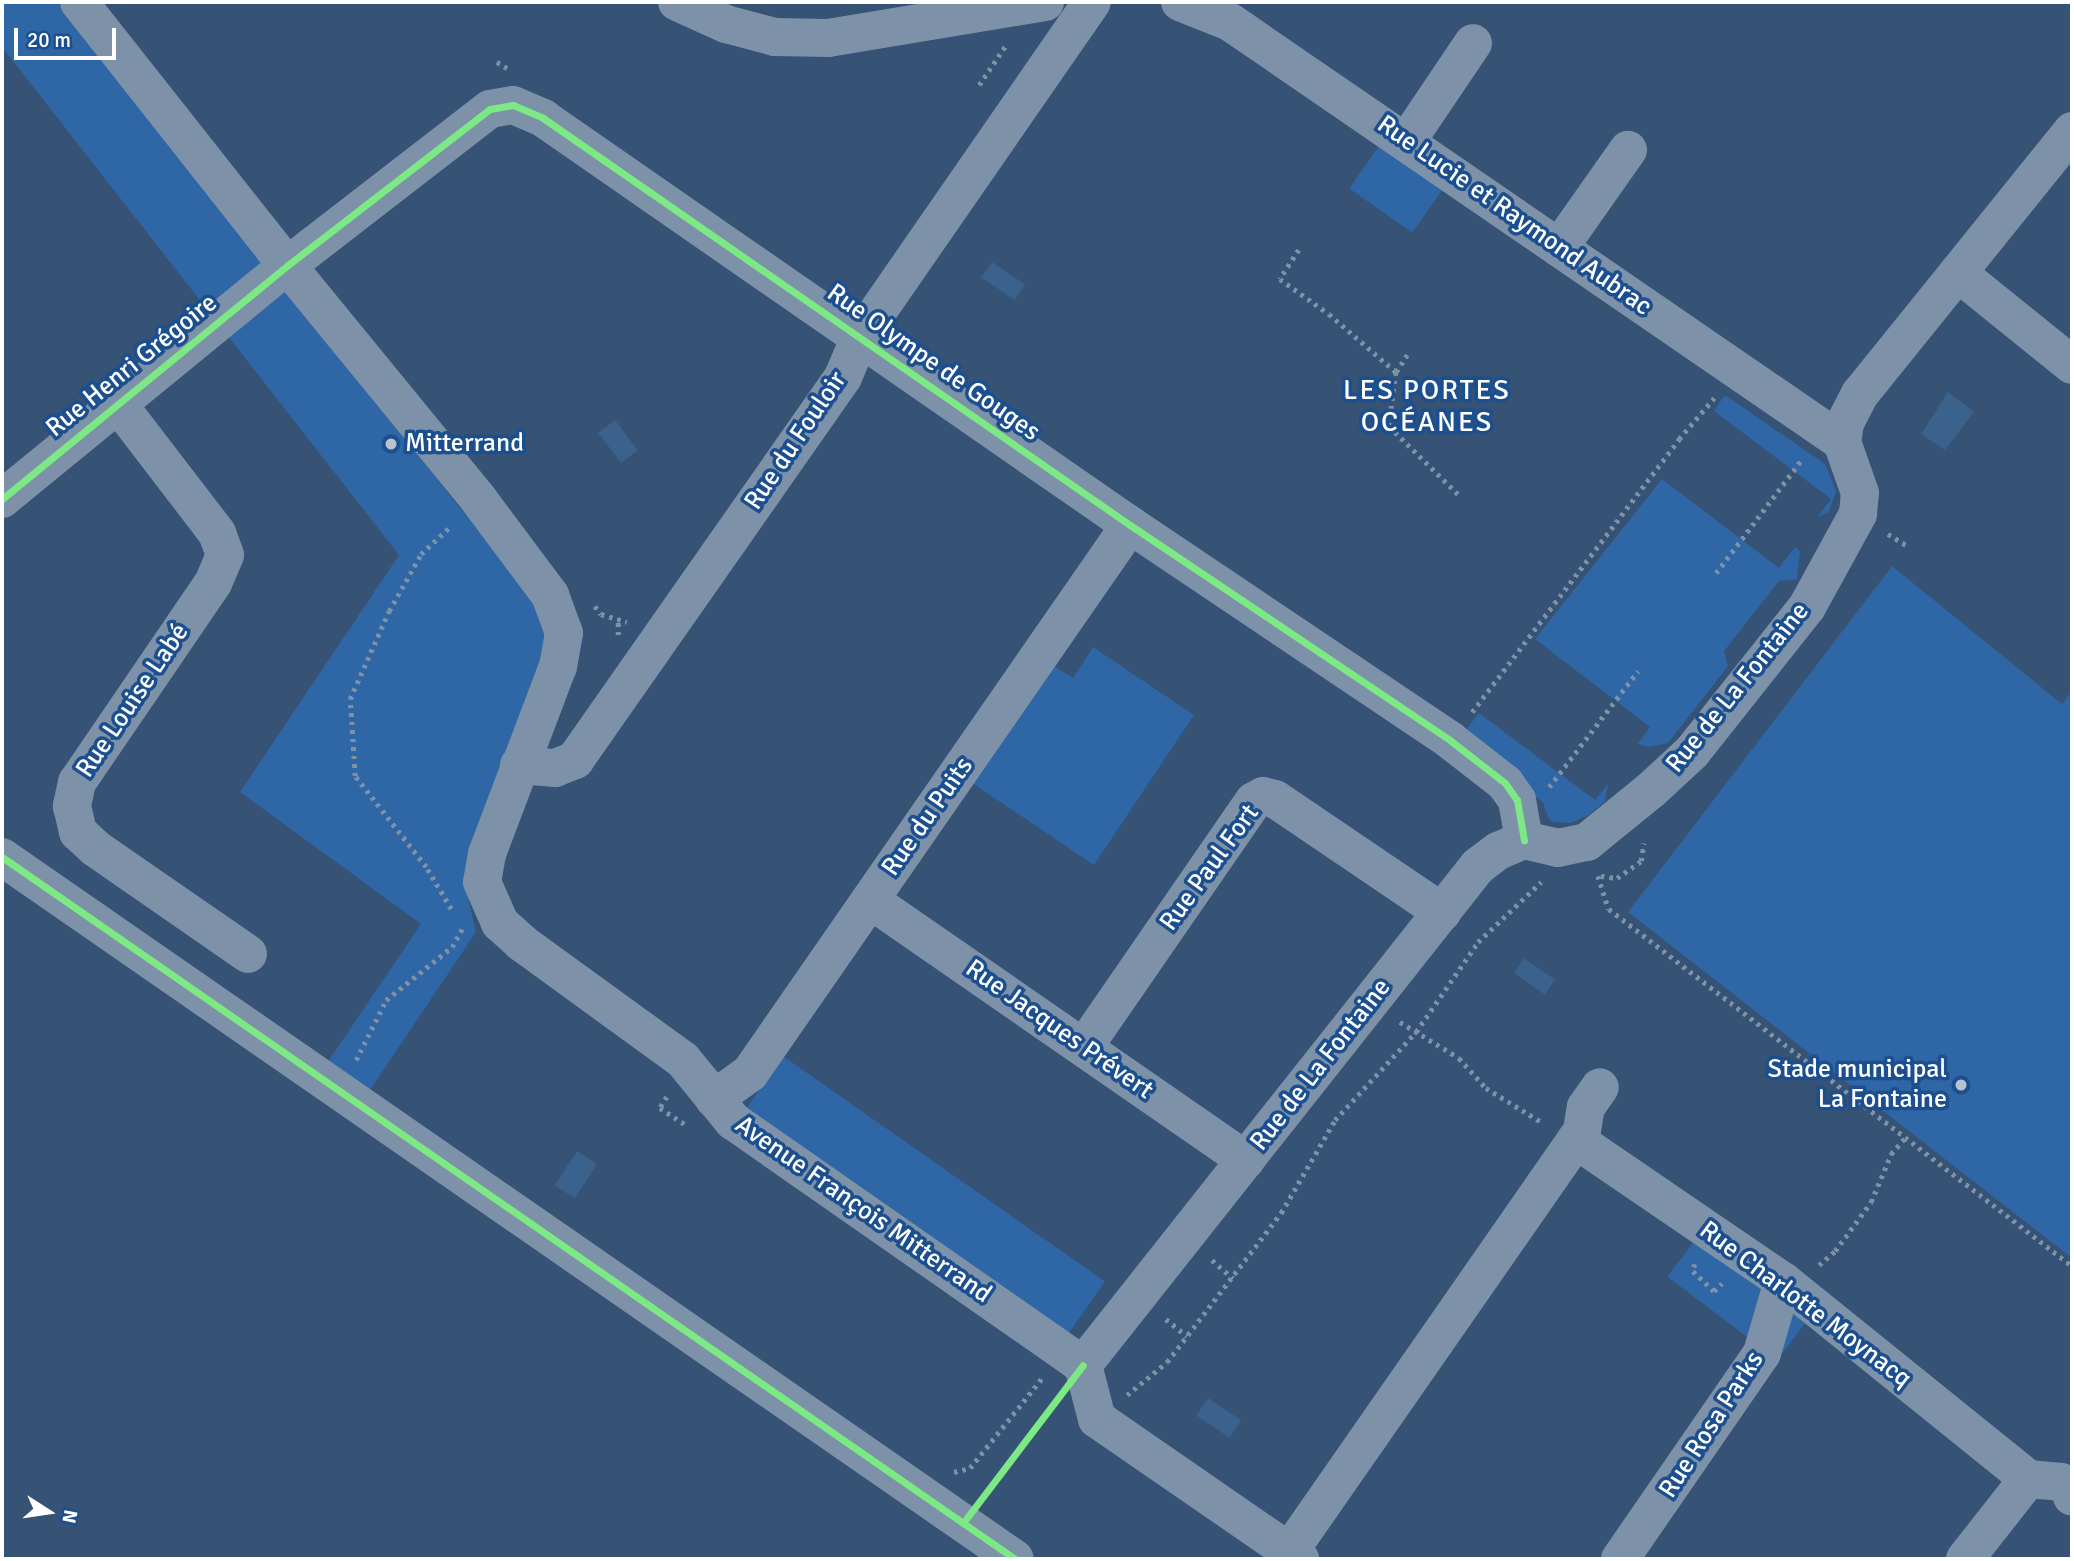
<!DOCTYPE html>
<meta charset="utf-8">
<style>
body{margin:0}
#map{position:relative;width:2074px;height:1561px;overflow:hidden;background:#365274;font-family:Signika,sans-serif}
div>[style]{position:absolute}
.green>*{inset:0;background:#2f66a5;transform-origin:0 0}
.water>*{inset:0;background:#3b618d;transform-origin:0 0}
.path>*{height:4.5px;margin-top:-2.25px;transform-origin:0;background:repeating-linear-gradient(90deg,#7d92a8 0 3.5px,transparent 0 8.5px)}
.minor>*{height:38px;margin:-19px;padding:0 19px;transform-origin:19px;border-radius:19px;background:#7d92a8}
.cycleway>*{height:7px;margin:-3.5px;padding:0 3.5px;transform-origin:3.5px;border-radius:3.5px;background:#7ce984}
.dots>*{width:19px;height:19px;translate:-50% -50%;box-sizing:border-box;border:4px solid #1b4f8f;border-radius:50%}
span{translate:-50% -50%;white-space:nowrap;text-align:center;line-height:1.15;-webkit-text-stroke:7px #1b4f8f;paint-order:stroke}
.street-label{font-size:26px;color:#fff}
.poi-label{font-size:26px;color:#fff}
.left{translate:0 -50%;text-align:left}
.right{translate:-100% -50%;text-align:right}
.neighbourhood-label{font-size:28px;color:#fff;letter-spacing:2px}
.frame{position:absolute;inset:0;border:4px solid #fff;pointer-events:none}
.north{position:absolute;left:14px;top:1477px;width:70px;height:70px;-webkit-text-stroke:5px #1b4f8f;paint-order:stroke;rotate:102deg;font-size:19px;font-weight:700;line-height:28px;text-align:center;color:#fff}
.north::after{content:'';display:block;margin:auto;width:24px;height:32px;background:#fff;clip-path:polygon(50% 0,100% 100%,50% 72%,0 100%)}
.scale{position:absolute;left:14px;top:28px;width:102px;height:32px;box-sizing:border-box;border:4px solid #fff;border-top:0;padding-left:9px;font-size:21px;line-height:24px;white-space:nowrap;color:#fff;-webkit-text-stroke:5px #1b4f8f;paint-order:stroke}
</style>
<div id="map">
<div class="green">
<div style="clip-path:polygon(2px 2px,57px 2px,539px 607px,552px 646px,464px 882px,476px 932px,366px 1096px,325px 1066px,421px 924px,240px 792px,399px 555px,2px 47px)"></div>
<div style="left:1379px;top:146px;width:77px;height:52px;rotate:35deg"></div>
<div style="clip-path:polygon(1725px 395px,1825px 464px,1836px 491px,1829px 512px,1817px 518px,1831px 499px,1714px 411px)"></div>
<div style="clip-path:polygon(1662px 479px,1779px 568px,1795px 547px,1800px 551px,1797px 579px,1779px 581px,1724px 651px,1728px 666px,1668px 743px,1649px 747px,1638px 744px,1650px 727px,1535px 639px)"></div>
<div style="clip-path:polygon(1892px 566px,2062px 704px,2072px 691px,2072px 1258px,1628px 912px)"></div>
<div style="clip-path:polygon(1093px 647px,1194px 715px,1094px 865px,972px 783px,1051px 664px,1073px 678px)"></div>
<div style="clip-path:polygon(1479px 713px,1595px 800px,1608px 784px,1605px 801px,1589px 815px,1571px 823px,1553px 822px,1548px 818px,1543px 802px,1459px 739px)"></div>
<div style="left:783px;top:1056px;width:393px;height:69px;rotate:35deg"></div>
<div style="left:1698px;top:1236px;width:138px;height:51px;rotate:37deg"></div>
</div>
<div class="water">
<div style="left:992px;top:262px;width:40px;height:19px;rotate:34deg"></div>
<div style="clip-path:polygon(1948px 392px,1974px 412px,1945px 450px,1921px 434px)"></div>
<div style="left:615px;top:420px;width:38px;height:21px;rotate:53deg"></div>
<div style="left:1524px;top:958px;width:38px;height:18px;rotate:35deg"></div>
<div style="left:577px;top:1151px;width:24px;height:41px;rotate:33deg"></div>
<div style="left:1208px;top:1398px;width:40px;height:21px;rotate:34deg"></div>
</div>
<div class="path">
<div style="left:497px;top:62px;width:12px;rotate:31deg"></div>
<div style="left:979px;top:85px;width:48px;rotate:-56deg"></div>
<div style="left:1299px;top:250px;width:35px;rotate:123deg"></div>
<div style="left:1280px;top:279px;width:60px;rotate:35.5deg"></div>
<div style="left:1329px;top:314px;width:89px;rotate:40.9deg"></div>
<div style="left:1396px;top:372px;width:54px;rotate:97.4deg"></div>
<div style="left:1389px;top:426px;width:97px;rotate:44.6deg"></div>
<div style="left:1396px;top:372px;width:24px;rotate:-57deg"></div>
<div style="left:1888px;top:534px;width:23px;rotate:31deg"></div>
<div style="left:1716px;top:573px;width:144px;rotate:-52.9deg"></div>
<div style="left:595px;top:606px;width:10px;rotate:53deg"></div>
<div style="left:601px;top:614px;width:27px;rotate:17deg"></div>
<div style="left:618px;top:635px;width:16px;rotate:-90deg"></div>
<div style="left:1472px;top:712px;width:343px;rotate:-52.8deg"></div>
<div style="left:1679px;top:439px;width:54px;rotate:-49.5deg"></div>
<div style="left:1549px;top:787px;width:146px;rotate:-52.5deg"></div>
<div style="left:1598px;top:876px;width:35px;rotate:72deg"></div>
<div style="left:1609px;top:909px;width:585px;rotate:37.63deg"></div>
<div style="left:1601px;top:876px;width:16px;rotate:7deg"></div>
<div style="left:1617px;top:878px;width:29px;rotate:-35deg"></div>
<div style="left:1641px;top:861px;width:18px;rotate:-81deg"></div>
<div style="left:451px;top:909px;width:49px;rotate:-120.8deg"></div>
<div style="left:426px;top:867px;width:115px;rotate:-128deg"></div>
<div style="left:355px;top:776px;width:77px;rotate:-93.7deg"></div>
<div style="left:350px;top:699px;width:96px;rotate:-66.1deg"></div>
<div style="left:389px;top:611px;width:65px;rotate:-60.7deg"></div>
<div style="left:421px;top:554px;width:42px;rotate:-43.1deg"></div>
<div style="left:1400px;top:1022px;width:69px;rotate:31.4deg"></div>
<div style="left:1459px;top:1058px;width:40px;rotate:48deg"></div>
<div style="left:1486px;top:1088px;width:67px;rotate:31.6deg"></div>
<div style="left:356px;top:1060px;width:67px;rotate:-63.4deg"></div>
<div style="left:386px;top:1000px;width:85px;rotate:-38.8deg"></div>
<div style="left:452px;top:947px;width:21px;rotate:-61deg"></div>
<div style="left:667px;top:1097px;width:13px;rotate:122deg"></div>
<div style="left:660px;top:1108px;width:31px;rotate:33deg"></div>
<div style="left:1212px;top:1260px;width:28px;rotate:41deg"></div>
<div style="left:1695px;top:1264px;width:7px;rotate:106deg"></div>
<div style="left:1693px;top:1271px;width:29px;rotate:44deg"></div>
<div style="left:1714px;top:1291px;width:11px;rotate:-45deg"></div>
<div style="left:1819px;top:1265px;width:21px;rotate:-41deg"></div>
<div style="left:1835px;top:1251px;width:61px;rotate:-53.7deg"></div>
<div style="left:1871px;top:1202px;width:52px;rotate:-67.4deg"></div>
<div style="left:1891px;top:1154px;width:23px;rotate:-49deg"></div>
<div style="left:1166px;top:1319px;width:27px;rotate:39deg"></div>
<div style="left:1127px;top:1395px;width:52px;rotate:-39.5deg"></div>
<div style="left:1167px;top:1362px;width:188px;rotate:-52.6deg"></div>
<div style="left:1281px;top:1213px;width:108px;rotate:-59.9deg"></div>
<div style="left:1335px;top:1120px;width:120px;rotate:-47.4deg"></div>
<div style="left:1416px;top:1032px;width:109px;rotate:-55.4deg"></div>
<div style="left:1478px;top:942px;width:87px;rotate:-43.6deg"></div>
<div style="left:954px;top:1472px;width:16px;rotate:-14deg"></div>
<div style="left:970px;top:1468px;width:115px;rotate:-51.3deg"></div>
</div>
<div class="minor">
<div style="left:79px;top:2px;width:313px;rotate:51.7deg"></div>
<div style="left:273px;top:248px;width:325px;rotate:50.7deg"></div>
<div style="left:479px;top:500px;width:119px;rotate:53.2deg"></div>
<div style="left:550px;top:595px;width:40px;rotate:69.8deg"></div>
<div style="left:564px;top:633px;width:34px;rotate:100deg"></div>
<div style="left:558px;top:666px;width:201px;rotate:110.7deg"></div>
<div style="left:487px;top:854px;width:28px;rotate:100deg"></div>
<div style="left:482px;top:882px;width:45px;rotate:66.3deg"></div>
<div style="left:500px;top:923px;width:30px;rotate:42deg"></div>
<div style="left:522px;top:943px;width:199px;rotate:36deg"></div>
<div style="left:683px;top:1060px;width:79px;rotate:50.7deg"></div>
<div style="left:733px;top:1121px;width:427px;rotate:34.9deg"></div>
<div style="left:677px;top:2px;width:54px;rotate:24.2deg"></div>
<div style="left:726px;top:24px;width:51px;rotate:14.9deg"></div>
<div style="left:775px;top:37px;width:53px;rotate:1.1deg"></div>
<div style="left:828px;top:38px;width:220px;rotate:-9.4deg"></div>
<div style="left:1180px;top:2px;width:54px;rotate:21.8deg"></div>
<div style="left:1230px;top:22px;width:742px;rotate:34.46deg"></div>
<div style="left:1407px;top:141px;width:118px;rotate:-56deg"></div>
<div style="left:1559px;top:248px;width:120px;rotate:-54.9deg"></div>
<div style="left:1958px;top:273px;width:146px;rotate:38.9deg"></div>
<div style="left:118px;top:404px;width:163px;rotate:52.5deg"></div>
<div style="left:217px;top:533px;width:23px;rotate:70deg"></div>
<div style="left:225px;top:555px;width:30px;rotate:113deg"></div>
<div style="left:213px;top:583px;width:241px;rotate:124.3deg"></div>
<div style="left:77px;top:782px;width:25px;rotate:102deg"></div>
<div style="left:72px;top:806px;width:27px;rotate:77deg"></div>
<div style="left:78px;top:832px;width:23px;rotate:43deg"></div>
<div style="left:95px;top:848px;width:186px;rotate:34.7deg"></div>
<div style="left:2px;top:499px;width:370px;rotate:-39.3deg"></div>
<div style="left:288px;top:265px;width:255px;rotate:-37.7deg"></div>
<div style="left:490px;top:109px;width:23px;rotate:-10deg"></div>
<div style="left:513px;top:105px;width:33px;rotate:23deg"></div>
<div style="left:543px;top:118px;width:714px;rotate:34.74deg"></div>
<div style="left:1130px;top:525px;width:387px;rotate:33.9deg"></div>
<div style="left:1451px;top:741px;width:68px;rotate:37.9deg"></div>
<div style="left:1505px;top:783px;width:21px;rotate:55deg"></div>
<div style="left:1517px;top:800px;width:41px;rotate:80.1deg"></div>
<div style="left:519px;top:765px;width:36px;rotate:5deg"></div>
<div style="left:555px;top:768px;width:22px;rotate:-22deg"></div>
<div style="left:575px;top:760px;width:467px;rotate:-55deg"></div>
<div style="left:843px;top:377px;width:43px;rotate:-67deg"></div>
<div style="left:860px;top:337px;width:407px;rotate:-55.3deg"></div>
<div style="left:2px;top:857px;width:1232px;rotate:34.72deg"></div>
<div style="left:870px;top:900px;width:457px;rotate:34.7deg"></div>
<div style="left:1084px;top:1047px;width:299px;rotate:-55.4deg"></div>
<div style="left:1254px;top:801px;width:10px;rotate:-29deg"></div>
<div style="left:1263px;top:796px;width:12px;rotate:14deg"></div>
<div style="left:1275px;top:799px;width:202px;rotate:34.1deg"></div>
<div style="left:714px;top:1099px;width:44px;rotate:-35.8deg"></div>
<div style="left:750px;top:1073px;width:667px;rotate:-55.26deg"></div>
<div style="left:1576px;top:1140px;width:250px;rotate:34.3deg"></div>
<div style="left:1783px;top:1281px;width:315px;rotate:38.9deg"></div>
<div style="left:2028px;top:1479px;width:33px;rotate:5deg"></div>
<div style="left:2061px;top:1482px;width:12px;rotate:42deg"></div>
<div style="left:2070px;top:1490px;width:7px;rotate:74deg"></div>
<div style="left:1083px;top:1365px;width:636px;rotate:-51.64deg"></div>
<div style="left:1478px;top:866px;width:25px;rotate:-37deg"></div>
<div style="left:1498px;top:851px;width:28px;rotate:-23deg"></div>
<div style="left:1524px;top:840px;width:35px;rotate:13deg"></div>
<div style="left:1558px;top:848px;width:30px;rotate:-12deg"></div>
<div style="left:1587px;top:842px;width:82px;rotate:-39.1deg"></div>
<div style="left:1651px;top:790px;width:56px;rotate:-42.8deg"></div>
<div style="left:1692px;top:752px;width:185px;rotate:-51.6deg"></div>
<div style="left:1807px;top:607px;width:106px;rotate:-61.3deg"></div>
<div style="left:1858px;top:514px;width:21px;rotate:-85deg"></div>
<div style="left:1860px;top:493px;width:54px;rotate:-109.4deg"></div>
<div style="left:1842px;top:442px;width:19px;rotate:-81deg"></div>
<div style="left:1845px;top:423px;width:33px;rotate:-63deg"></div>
<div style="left:1860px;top:394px;width:338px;rotate:-51.1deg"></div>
<div style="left:1083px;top:1365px;width:56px;rotate:75.5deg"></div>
<div style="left:1097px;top:1419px;width:247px;rotate:34.6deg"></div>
<div style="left:1289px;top:1552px;width:513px;rotate:-55.16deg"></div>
<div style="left:1582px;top:1131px;width:24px;rotate:-81deg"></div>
<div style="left:1586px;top:1107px;width:24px;rotate:-55deg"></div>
<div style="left:1620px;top:1559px;width:250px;rotate:-55.4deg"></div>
<div style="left:1762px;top:1353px;width:75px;rotate:-73.7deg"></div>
<div style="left:1965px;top:1559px;width:102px;rotate:-51.8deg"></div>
</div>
<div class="cycleway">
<div style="left:2px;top:499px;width:370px;rotate:-39.3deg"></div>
<div style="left:288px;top:265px;width:255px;rotate:-37.7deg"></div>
<div style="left:490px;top:109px;width:23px;rotate:-10deg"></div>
<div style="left:513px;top:105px;width:33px;rotate:23deg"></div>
<div style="left:543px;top:118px;width:714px;rotate:34.74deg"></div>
<div style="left:1130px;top:525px;width:387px;rotate:33.9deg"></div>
<div style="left:1451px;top:741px;width:68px;rotate:37.9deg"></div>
<div style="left:1505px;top:783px;width:21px;rotate:55deg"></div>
<div style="left:1517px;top:800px;width:41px;rotate:80.1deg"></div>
<div style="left:2px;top:857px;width:1232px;rotate:34.72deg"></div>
<div style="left:963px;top:1523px;width:198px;rotate:-52.8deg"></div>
</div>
<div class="dots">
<div style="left:391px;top:444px;background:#b9c2ce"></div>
<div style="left:1961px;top:1085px;background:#b9c2ce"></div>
</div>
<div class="street-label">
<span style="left:1514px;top:216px;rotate:35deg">Rue Lucie et Raymond Aubrac</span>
<span style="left:933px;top:363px;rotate:35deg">Rue Olympe de Gouges</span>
<span style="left:132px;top:366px;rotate:-39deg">Rue Henri Grégoire</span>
<span style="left:796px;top:441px;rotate:-56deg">Rue du Fouloir</span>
<span style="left:1738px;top:688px;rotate:-51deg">Rue de La Fontaine</span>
<span style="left:133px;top:701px;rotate:-56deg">Rue Louise Labé</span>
<span style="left:928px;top:817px;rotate:-55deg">Rue du Puits</span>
<span style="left:1210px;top:868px;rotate:-54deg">Rue Paul Fort</span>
<span style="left:1059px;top:1030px;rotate:35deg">Rue Jacques Prévert</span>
<span style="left:1321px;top:1065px;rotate:-52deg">Rue de La Fontaine</span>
<span style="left:863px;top:1210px;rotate:35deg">Avenue François Mitterrand</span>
<span style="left:1805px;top:1305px;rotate:37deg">Rue Charlotte Moynacq</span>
<span style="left:1712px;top:1425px;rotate:-57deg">Rue Rosa Parks</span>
</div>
<div class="poi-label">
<span class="left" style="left:405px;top:444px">Mitterrand</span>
<span class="right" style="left:1947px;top:1085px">Stade municipal<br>La Fontaine</span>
</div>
<div class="neighbourhood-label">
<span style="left:1427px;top:406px">LES PORTES<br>OCÉANES</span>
</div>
<div class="frame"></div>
<div class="north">N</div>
<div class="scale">20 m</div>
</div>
